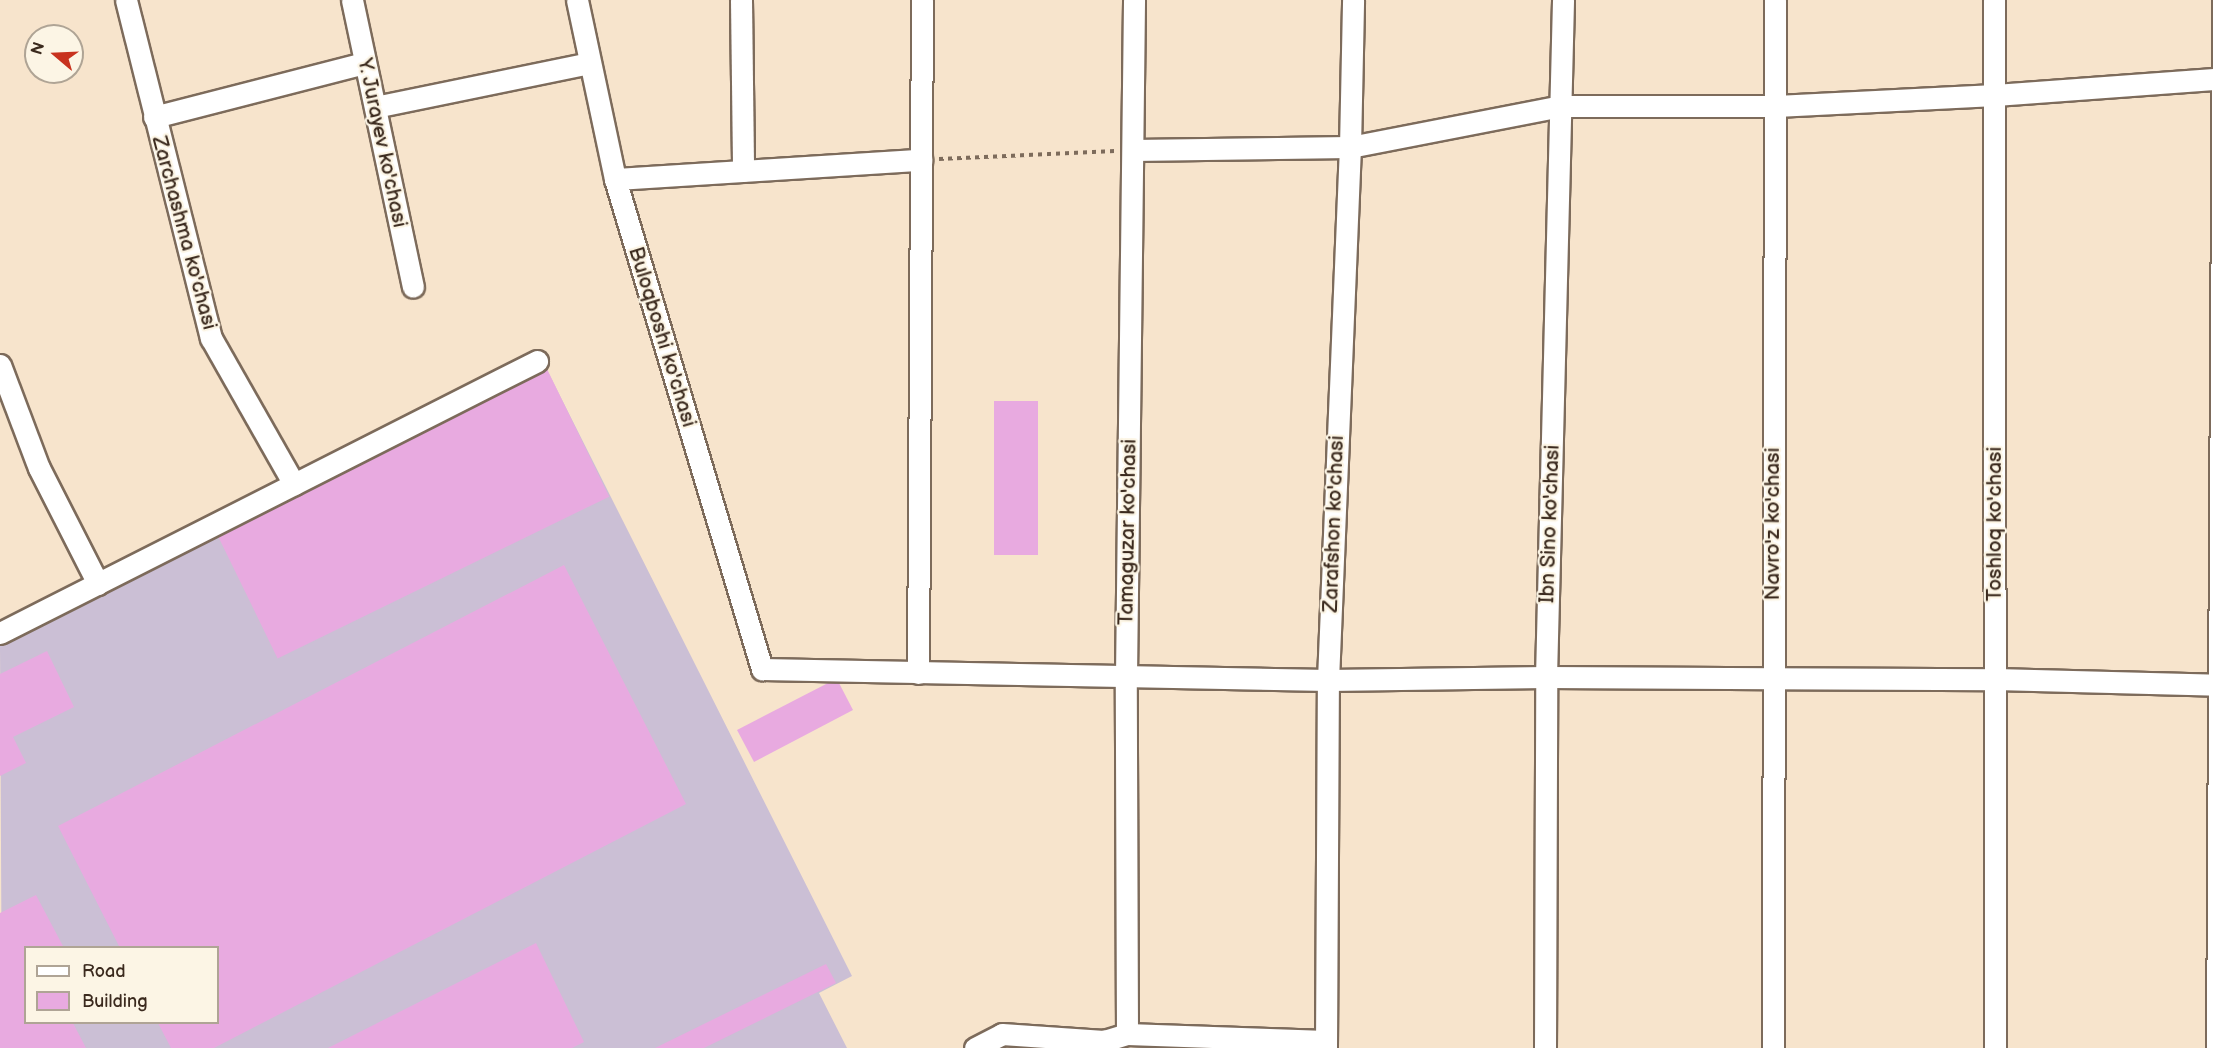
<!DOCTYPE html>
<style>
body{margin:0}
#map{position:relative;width:2227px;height:1048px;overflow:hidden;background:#f7e4cc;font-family:"Balsamiq Sans",sans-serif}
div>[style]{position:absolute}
.industrial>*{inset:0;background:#cbbfd5}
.building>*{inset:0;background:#e8aae0;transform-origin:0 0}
.path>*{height:4px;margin-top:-2px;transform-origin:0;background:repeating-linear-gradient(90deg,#7d6b5b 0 4.5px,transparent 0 9px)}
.roads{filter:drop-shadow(2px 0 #7d6b5b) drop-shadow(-2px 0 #7d6b5b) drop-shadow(0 2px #7d6b5b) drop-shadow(0 -2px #7d6b5b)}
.minor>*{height:21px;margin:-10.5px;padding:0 10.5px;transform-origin:10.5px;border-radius:10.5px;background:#fff}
span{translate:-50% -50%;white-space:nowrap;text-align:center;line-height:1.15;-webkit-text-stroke:4.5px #fcf5e5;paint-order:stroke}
.street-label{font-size:21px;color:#3b2a1e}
.legend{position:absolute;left:24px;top:946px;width:195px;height:78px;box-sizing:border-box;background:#fcf5e5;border:2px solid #afa495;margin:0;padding:8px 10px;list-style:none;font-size:18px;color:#3b2a1e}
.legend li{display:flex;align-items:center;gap:12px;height:30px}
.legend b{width:30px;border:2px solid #afa495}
.north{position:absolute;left:24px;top:24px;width:60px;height:60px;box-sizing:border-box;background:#fcf5e5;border:2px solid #afa495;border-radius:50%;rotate:289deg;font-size:16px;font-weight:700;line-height:24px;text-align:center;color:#3b2a1e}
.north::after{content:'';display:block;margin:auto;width:21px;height:27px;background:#c8321e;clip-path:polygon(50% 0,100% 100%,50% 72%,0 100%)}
</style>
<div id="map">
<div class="industrial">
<div style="clip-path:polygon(evenodd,546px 368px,852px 976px,819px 993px,847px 1048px,2px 1048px,0 646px,546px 368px,26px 948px,218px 948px,218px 1022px,26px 1022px,26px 948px)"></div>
</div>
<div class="building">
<div style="left:547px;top:369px;width:142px;height:369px;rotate:64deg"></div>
<div style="left:994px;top:401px;width:44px;height:154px"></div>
<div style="clip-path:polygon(564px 565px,686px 804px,214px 1048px,171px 1048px,158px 1023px,218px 1023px,218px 948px,120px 948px,58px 826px)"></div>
<div style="clip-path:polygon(47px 651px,74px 707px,13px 737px,26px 763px,0 776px,0 674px)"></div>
<div style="clip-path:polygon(828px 683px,839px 683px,853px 710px,754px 762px,737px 730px)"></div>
<div style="clip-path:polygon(36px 895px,64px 948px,26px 948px,26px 1023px,73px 1023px,86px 1048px,0 1048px,0 913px)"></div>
<div style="clip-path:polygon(536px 943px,584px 1042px,572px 1048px,328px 1048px)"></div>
<div style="clip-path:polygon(826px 964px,836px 983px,704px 1048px,655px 1048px)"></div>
</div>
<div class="path">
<div style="left:939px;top:159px;width:176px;rotate:-2.6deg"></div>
</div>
<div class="roads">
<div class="minor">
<div style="left:126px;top:0;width:349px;rotate:75.9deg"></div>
<div style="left:211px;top:338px;width:168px;rotate:60.4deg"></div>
<div style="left:352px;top:0;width:293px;rotate:78deg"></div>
<div style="left:577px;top:0;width:183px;rotate:78deg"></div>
<div style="left:615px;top:179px;width:512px;rotate:73.3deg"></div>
<div style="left:762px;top:669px;width:566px;rotate:1.11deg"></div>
<div style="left:1328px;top:680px;width:218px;rotate:-0.8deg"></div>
<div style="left:1546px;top:677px;width:449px;rotate:0.3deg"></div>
<div style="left:1995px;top:679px;width:232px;rotate:1.5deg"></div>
<div style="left:741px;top:0;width:171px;rotate:89.3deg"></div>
<div style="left:1994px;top:0;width:1048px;rotate:89.95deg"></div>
<div style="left:375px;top:107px;width:219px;rotate:-11.6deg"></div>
<div style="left:154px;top:117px;width:218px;rotate:-14.4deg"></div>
<div style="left:1133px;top:150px;width:217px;rotate:-0.8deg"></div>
<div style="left:1350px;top:147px;width:215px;rotate:-11deg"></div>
<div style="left:1561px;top:106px;width:215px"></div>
<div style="left:1776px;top:106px;width:219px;rotate:-2.9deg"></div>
<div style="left:1995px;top:95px;width:233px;rotate:-4.2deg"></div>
<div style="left:615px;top:179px;width:307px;rotate:-3.6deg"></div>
<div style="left:0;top:365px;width:110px;rotate:69.3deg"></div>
<div style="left:39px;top:468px;width:130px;rotate:63deg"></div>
<div style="left:0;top:633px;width:602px;rotate:-26.86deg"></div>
<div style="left:918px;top:673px;width:673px;rotate:-89.66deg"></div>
<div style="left:1127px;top:1034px;width:199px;rotate:2deg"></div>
<div style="left:975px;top:1048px;width:30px;rotate:-27deg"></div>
<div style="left:1002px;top:1034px;width:102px;rotate:3.9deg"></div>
<div style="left:1101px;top:1048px;width:8px;rotate:-67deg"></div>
<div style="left:1104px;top:1041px;width:24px;rotate:-17deg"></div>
<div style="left:1127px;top:1034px;width:358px;rotate:-90.2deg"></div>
<div style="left:1126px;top:676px;width:676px;rotate:-89.32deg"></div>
<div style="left:1326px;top:1048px;width:368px;rotate:-89.7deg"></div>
<div style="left:1328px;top:680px;width:533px;rotate:-87.64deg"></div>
<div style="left:1350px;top:147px;width:147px;rotate:-88.8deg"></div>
<div style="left:1545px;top:1048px;width:371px;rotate:-89.8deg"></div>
<div style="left:1546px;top:677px;width:677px;rotate:-88.56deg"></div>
<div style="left:1773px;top:1048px;width:1048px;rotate:-89.89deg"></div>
<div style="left:2217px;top:1048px;width:1048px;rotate:-89.67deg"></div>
</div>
</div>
<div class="street-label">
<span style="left:382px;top:143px;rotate:78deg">Y. Jurayev ko'chasi</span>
<span style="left:184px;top:233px;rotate:75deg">Zarchashma ko'chasi</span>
<span style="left:662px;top:337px;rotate:73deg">Buloqboshi ko'chasi</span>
<span style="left:1334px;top:524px;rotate:-88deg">Zarafshon ko'chasi</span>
<span style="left:1550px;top:524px;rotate:-88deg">Ibn Sino ko'chasi</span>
<span style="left:1773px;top:524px;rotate:-90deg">Navro'z ko'chasi</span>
<span style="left:1995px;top:524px;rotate:-90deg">Toshloq ko'chasi</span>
<span style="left:1128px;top:532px;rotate:-89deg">Tamaguzar ko'chasi</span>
</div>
<ul class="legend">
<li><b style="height:8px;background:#fff"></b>Road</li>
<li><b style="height:16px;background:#e8aae0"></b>Building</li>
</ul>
<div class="north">N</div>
</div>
